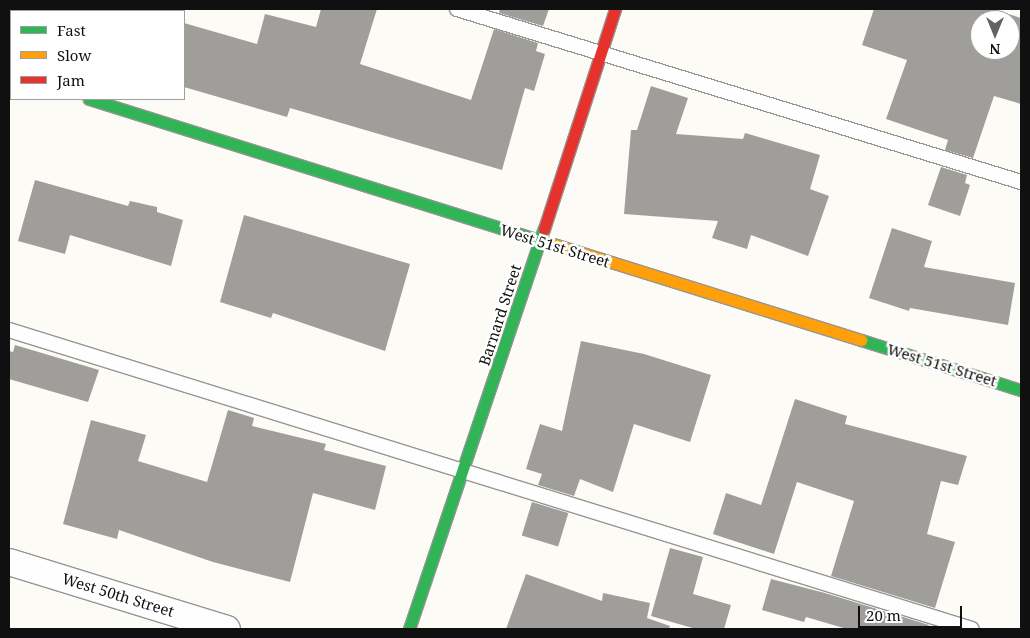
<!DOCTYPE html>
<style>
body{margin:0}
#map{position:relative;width:1030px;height:638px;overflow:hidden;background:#fcfbf6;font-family:"Noto Serif",serif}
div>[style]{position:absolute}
.building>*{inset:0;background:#a09e9b;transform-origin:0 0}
.roads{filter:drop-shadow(1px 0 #969694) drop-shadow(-1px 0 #969694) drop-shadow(0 1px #969694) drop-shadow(0 -1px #969694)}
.lane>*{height:14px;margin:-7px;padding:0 7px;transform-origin:7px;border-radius:7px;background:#fffefe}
.street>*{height:26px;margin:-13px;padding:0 13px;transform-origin:13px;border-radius:13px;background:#fffefe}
.fast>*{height:11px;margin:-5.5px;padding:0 5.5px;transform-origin:5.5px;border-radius:5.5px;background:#30b455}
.slow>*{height:11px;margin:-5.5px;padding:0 5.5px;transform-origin:5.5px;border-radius:5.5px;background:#ff9f0a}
.jam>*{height:11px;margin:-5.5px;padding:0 5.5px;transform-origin:5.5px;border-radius:5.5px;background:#e5322d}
span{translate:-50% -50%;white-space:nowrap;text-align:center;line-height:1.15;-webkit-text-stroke:5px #fff;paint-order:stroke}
.street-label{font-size:15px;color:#101010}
.frame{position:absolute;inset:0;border:10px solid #101010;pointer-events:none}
.legend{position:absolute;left:10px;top:10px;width:175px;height:90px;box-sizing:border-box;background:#fff;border:1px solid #9f9f9f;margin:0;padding:6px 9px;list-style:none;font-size:15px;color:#101010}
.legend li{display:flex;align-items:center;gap:10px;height:25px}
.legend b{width:25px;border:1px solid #9f9f9f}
.north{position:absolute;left:970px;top:10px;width:50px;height:50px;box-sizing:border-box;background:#fff;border:1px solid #9f9f9f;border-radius:50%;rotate:180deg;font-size:14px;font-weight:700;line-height:20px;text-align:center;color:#101010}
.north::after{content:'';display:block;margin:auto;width:18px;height:22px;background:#636260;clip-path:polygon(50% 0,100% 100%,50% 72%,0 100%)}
.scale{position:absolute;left:858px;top:606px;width:104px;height:22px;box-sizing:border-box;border:2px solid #101010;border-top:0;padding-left:6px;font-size:15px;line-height:18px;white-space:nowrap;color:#101010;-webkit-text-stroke:4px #fff;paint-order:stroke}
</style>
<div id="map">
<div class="building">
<div style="clip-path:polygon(321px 9px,377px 9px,360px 64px,471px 100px,494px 29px,538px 43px,536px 51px,545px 54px,534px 91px,525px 88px,502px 170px,290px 108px,287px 117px,184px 87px,184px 23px,257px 44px,265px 14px,316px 27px)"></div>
<div style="clip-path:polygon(500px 9px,549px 9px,543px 26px,499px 13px)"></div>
<div style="clip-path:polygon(evenodd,874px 9px,992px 9px,1021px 18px,1021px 104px,994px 96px,973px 158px,945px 150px,948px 140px,886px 119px,907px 60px,862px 45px,874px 9px,980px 20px,1010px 20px,1010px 50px,980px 50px,980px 20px)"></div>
<div style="clip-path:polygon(651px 86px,688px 98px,676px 134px,743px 139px,745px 133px,820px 155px,810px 189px,829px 196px,808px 256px,751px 235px,747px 249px,712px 238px,718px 221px,624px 214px,631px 130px,637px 130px)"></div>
<div style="clip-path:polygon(941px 167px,967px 175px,965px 183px,970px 185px,960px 216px,928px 205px)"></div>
<div style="clip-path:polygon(35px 180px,128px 206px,130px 201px,157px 207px,157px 212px,183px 220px,171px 266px,70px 235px,65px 254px,18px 241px)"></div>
<div style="clip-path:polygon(244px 215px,410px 264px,385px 351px,273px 313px,271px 318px,220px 302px)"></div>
<div style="clip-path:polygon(892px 228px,932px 241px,924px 267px,1015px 283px,1008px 325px,910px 308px,909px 311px,869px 298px)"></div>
<div style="clip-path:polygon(581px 341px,644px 354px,711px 375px,690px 442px,634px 424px,613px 492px,580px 479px,574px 496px,538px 485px,542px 474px,526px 469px,540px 424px,562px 431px)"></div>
<div style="clip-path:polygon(15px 345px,99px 370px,88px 402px,9px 379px,9px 351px,13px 352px)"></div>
<div style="clip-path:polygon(795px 399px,847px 416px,845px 424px,967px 456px,958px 485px,941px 481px,927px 534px,955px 542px,935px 608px,831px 576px,854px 501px,797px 482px,774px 554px,713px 534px,726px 493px,761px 505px)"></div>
<div style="clip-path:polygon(228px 410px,254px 418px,252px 426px,326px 444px,324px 450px,386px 466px,375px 510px,313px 493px,290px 582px,213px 562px,119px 530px,117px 539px,63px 524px,91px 420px,146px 435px,138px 461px,207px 482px)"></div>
<div style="left:532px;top:502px;width:38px;height:35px;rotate:17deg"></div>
<div style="clip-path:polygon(670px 548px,703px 557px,693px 594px,731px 605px,724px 629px,696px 629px,651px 616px)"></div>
<div style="clip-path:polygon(526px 574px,602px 601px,603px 593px,650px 603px,647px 618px,670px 626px,669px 629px,506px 629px)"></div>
<div style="clip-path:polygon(771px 579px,825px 593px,929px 625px,928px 629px,847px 629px,806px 617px,804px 622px,762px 610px)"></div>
</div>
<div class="roads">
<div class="lane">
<div style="left:457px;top:9px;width:590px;rotate:17.05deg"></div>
<div style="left:9px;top:330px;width:1008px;rotate:17.25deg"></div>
</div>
<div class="street">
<div style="left:9px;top:73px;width:2px;rotate:27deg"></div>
<div style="left:9px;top:562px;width:228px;rotate:17.1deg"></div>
</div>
<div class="fast">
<div style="left:89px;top:99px;width:486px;rotate:17.4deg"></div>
<div style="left:861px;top:340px;width:168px;rotate:17.4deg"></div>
<div style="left:409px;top:629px;width:422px;rotate:-71.4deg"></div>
</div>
<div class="slow">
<div style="left:553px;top:244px;width:323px;rotate:17.3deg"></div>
</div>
<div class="jam">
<div style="left:544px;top:229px;width:231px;rotate:-72.1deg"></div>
</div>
</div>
<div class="street-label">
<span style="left:555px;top:246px;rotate:17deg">West 51st Street</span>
<span style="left:500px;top:315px;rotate:-72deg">Barnard Street</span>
<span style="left:942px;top:365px;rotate:17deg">West 51st Street</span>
<span style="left:118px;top:595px;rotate:17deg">West 50th Street</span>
</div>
<div class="frame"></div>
<ul class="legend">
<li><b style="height:6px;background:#30b455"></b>Fast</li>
<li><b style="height:6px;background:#ff9f0a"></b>Slow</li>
<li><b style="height:6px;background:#e5322d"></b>Jam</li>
</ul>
<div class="north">N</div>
<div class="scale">20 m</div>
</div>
